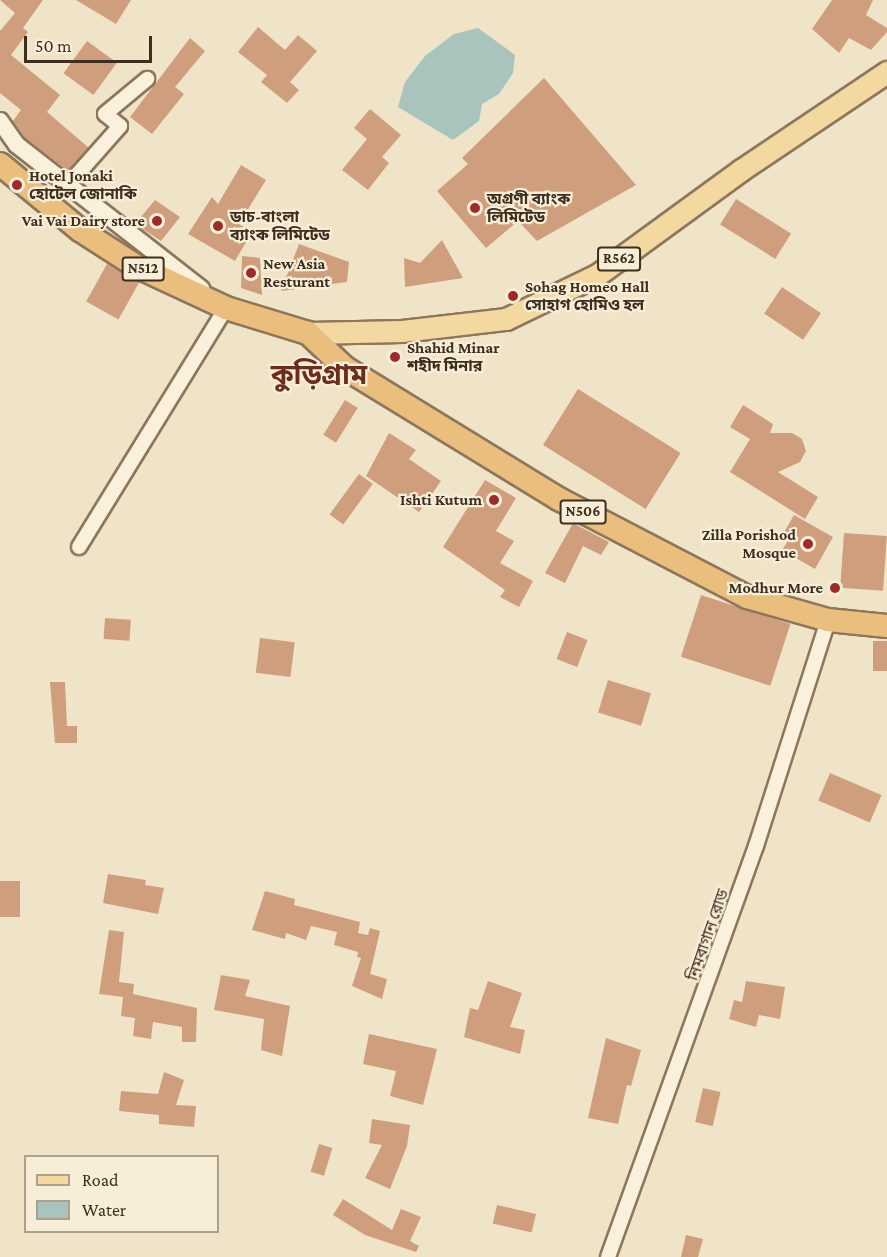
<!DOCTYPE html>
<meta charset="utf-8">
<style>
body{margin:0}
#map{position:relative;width:887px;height:1257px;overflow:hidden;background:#f0e4c8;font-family:"Crimson Pro","Noto Sans Bengali",serif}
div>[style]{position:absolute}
.water>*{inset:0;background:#a9c4bc}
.building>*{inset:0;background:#cf9f7d;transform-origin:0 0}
.roads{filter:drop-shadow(2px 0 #8d765c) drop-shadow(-2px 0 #8d765c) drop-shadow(0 2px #8d765c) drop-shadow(0 -2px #8d765c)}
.minor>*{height:14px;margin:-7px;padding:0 7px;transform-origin:7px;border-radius:7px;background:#faf1dc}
.tertiary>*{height:16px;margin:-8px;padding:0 8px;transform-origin:8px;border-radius:8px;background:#faf1dc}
.primary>*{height:21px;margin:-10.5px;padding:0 10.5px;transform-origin:10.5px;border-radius:10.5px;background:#f3d9a0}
.trunk>*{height:22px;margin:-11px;padding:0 11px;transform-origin:11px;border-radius:11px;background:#eabe7c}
.dots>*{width:16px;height:16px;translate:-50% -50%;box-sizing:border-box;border:3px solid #f7eed8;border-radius:50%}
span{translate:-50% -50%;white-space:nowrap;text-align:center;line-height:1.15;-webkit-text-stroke:4.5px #f7eed8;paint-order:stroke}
.shield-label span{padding:2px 4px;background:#f7eed8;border:2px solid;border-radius:4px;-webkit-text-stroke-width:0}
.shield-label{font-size:15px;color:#3d2e20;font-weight:700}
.poi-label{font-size:16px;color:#3d2e20;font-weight:700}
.left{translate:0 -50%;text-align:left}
.right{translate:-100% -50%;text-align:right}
.street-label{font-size:16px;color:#3d2e20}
.town-label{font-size:28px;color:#6b2e1e;font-weight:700}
.legend{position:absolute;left:24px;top:1155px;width:195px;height:78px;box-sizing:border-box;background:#f7eed8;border:2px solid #ada18e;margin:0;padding:8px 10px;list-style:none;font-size:18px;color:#3d2e20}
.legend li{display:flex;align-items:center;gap:12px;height:30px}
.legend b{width:30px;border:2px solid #ada18e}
.scale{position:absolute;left:24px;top:36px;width:128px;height:27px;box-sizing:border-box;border:3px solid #3d2e20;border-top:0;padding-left:8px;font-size:18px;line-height:21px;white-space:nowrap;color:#3d2e20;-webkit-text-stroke:4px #f7eed8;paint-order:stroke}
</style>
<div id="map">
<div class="water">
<div style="clip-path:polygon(478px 28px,515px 55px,513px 73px,499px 94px,482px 104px,479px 121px,453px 140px,398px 107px,405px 82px,425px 56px,454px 34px)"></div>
</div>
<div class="building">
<div style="clip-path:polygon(0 0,43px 0,23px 28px,28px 32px,11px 55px,60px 95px,47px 112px,89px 148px,68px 171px,25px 138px,13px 121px,21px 110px,0 93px,0 31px,15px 13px)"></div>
<div style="clip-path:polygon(76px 0,131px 0,116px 24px)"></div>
<div style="clip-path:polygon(832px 0,873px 0,866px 15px,887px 28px,887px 32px,871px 50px,849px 38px,839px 53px,812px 29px)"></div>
<div style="clip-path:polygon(258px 27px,285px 50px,298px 35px,317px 51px,290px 82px,299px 90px,287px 103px,261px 82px,267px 75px,238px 52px)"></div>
<div style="clip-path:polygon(190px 38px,205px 51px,175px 87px,184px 94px,152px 134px,130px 117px)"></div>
<div style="left:87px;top:41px;width:37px;height:40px;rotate:36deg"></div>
<div style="clip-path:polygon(544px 78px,636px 185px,537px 241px,518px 221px,486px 248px,437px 191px,468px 164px,462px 158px)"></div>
<div style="clip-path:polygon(370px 109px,401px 135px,382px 157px,389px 163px,368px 190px,342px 170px,367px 139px,354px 128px)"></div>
<div style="clip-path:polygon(241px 165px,266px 180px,239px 224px,252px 232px,235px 261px,188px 234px,212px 197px,218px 204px)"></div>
<div style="left:736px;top:199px;width:65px;height:30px;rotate:32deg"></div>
<div style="clip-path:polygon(155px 200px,180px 217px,161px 241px,135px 224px)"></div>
<div style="clip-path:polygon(442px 240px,463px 278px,405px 287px,404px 258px,420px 263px)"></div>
<div style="clip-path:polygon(299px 244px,349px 262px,347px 282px,281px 291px)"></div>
<div style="clip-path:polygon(242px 256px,260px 258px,262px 295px,241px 288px)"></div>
<div style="left:107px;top:264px;width:37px;height:43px;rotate:29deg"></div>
<div style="left:782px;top:287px;width:47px;height:32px;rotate:34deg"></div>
<div style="left:578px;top:389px;width:121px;height:66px;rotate:32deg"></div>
<div style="left:345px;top:400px;width:15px;height:41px;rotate:32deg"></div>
<div style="clip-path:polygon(743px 405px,773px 424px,770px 433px,792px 433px,802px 439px,806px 451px,800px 462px,778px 472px,818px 497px,805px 519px,730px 472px,750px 439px,730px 427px)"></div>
<div style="clip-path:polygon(389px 433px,416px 450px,409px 459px,441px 481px,419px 512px,366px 476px)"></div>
<div style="left:359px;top:474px;width:17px;height:50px;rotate:36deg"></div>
<div style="clip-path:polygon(485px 480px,516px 498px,496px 531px,514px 541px,500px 563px,533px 581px,519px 607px,500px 597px,505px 590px,443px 547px)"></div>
<div style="clip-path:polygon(794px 515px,833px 537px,815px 569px,782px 550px,790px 538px,783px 534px)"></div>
<div style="clip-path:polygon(573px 523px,609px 542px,601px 555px,583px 546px,565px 583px,545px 573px)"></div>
<div style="left:844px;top:533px;width:43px;height:55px;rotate:4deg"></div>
<div style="left:701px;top:595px;width:94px;height:65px;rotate:18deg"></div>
<div style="left:105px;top:618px;width:26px;height:21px;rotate:4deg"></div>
<div style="left:567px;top:632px;width:22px;height:29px;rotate:21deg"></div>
<div style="left:260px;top:638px;width:35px;height:35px;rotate:7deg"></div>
<div style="left:873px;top:641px;width:14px;height:30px"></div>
<div style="left:608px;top:680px;width:45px;height:34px;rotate:17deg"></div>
<div style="clip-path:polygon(50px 682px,65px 682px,67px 726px,77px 726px,77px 743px,55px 743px)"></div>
<div style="left:830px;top:773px;width:56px;height:30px;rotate:23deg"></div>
<div style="clip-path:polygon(108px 874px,146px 880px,145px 885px,164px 888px,158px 914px,103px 903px)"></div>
<div style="left:0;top:881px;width:20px;height:36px"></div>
<div style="clip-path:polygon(265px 891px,295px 899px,294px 905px,360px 922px,358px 933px,368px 935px,370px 928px,380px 931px,370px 974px,387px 979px,382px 999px,352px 986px,361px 958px,357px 957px,358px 952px,334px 945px,337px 932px,311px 926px,306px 940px,286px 933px,285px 939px,252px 930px)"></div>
<div style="clip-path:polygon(109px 930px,124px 932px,119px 982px,134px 984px,133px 994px,197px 1008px,196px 1042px,182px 1042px,182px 1027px,153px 1022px,151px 1039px,133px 1036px,135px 1018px,121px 1016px,123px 997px,99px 994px)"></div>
<div style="clip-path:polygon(221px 975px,250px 980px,245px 996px,290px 1006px,282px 1056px,261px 1050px,264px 1019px,214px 1010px)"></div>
<div style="clip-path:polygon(488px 981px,522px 993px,510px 1027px,525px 1030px,520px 1054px,464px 1037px,470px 1008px,478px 1010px)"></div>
<div style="clip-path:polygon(746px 981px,785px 987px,780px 1019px,759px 1015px,756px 1027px,729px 1019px,734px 1000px,742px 1002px)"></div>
<div style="clip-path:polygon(369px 1034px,437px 1049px,423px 1105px,390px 1096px,396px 1071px,363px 1064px)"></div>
<div style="clip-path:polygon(606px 1038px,641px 1050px,631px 1086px,627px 1085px,618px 1124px,588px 1118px)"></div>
<div style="clip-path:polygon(164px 1072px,184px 1080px,176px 1105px,196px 1106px,194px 1127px,159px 1124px,159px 1115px,119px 1111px,121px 1091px,158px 1094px)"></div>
<div style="left:703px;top:1088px;width:18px;height:35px;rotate:13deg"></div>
<div style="clip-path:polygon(372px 1119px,410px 1125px,407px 1146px,390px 1189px,365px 1178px,382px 1145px,369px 1143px)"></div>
<div style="left:319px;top:1144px;width:14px;height:29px;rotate:17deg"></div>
<div style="clip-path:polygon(343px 1199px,392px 1230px,401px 1209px,421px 1217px,410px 1241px,419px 1246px,416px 1252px,365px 1235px,333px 1215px)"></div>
<div style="left:497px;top:1205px;width:40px;height:19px;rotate:13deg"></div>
<div style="clip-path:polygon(686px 1235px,703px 1239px,698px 1257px,681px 1257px)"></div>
</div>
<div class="roads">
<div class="minor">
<div style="left:67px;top:186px;width:80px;rotate:-48.5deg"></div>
<div style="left:120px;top:126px;width:19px;rotate:-141deg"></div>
<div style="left:105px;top:114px;width:55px;rotate:-39.8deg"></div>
<div style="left:79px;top:547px;width:281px;rotate:-58.4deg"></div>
<div style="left:608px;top:1257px;width:437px;rotate:-70.2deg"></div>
<div style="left:756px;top:846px;width:237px;rotate:-72.3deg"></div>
</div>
<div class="tertiary">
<div style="left:0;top:121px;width:29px;rotate:55deg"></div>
<div style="left:17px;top:145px;width:234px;rotate:38deg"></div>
</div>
<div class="primary">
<div style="left:308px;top:333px;width:94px;rotate:-1.2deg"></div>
<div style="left:402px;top:331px;width:105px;rotate:-6.6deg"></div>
<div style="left:506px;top:319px;width:101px;rotate:-25.8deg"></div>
<div style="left:597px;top:275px;width:178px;rotate:-36.1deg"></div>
<div style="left:741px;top:170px;width:176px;rotate:-33.9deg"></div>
</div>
<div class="trunk">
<div style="left:0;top:164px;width:104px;rotate:39.5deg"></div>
<div style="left:80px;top:230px;width:67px;rotate:32.7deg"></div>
<div style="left:136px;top:266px;width:99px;rotate:25deg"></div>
<div style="left:226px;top:308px;width:86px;rotate:17deg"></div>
<div style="left:308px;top:333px;width:51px;rotate:43.4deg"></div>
<div style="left:345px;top:368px;width:251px;rotate:31.5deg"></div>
<div style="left:559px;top:499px;width:212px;rotate:27.5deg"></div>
<div style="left:747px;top:597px;width:84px;rotate:15.9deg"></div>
<div style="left:828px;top:620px;width:59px;rotate:5.8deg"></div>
</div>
</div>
<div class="dots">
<div style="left:17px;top:185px;background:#9e2a2b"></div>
<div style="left:475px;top:208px;background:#9e2a2b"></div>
<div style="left:157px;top:221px;background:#9e2a2b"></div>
<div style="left:218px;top:226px;background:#9e2a2b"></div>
<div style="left:251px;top:273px;background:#9e2a2b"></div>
<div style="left:513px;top:296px;background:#9e2a2b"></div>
<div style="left:395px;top:357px;background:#9e2a2b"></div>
<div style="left:494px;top:500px;background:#9e2a2b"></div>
<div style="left:808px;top:544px;background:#9e2a2b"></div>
<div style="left:835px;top:588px;background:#9e2a2b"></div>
</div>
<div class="shield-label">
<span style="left:619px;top:259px">R562</span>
<span style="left:143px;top:269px">N512</span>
<span style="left:583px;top:512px">N506</span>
</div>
<div class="poi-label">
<span class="left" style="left:29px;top:185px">Hotel Jonaki<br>হোটেল জোনাকি</span>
<span class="left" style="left:487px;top:208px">অগ্রণী ব্যাংক<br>লিমিটেড</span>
<span class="left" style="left:230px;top:226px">ডাচ-বাংলা<br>ব্যাংক লিমিটেড</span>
<span class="right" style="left:145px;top:221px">Vai Vai Dairy store</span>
<span class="left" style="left:263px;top:273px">New Asia<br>Resturant</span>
<span class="left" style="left:525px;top:296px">Sohag Homeo Hall<br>সোহাগ হোমিও হল</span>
<span class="left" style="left:407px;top:357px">Shahid Minar<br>শহীদ মিনার</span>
<span class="right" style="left:482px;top:500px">Ishti Kutum</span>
<span class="right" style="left:796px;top:544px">Zilla Porishod<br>Mosque</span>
<span class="right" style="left:823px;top:588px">Modhur More</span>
</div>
<div class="street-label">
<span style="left:708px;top:935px;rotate:-71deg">নিমবাগান রোড</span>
</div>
<div class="town-label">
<span style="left:319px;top:375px">কুড়িগ্রাম</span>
</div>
<ul class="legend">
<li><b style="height:8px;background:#f3d9a0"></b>Road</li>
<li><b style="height:16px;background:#a9c4bc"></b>Water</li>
</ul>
<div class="scale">50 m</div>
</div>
